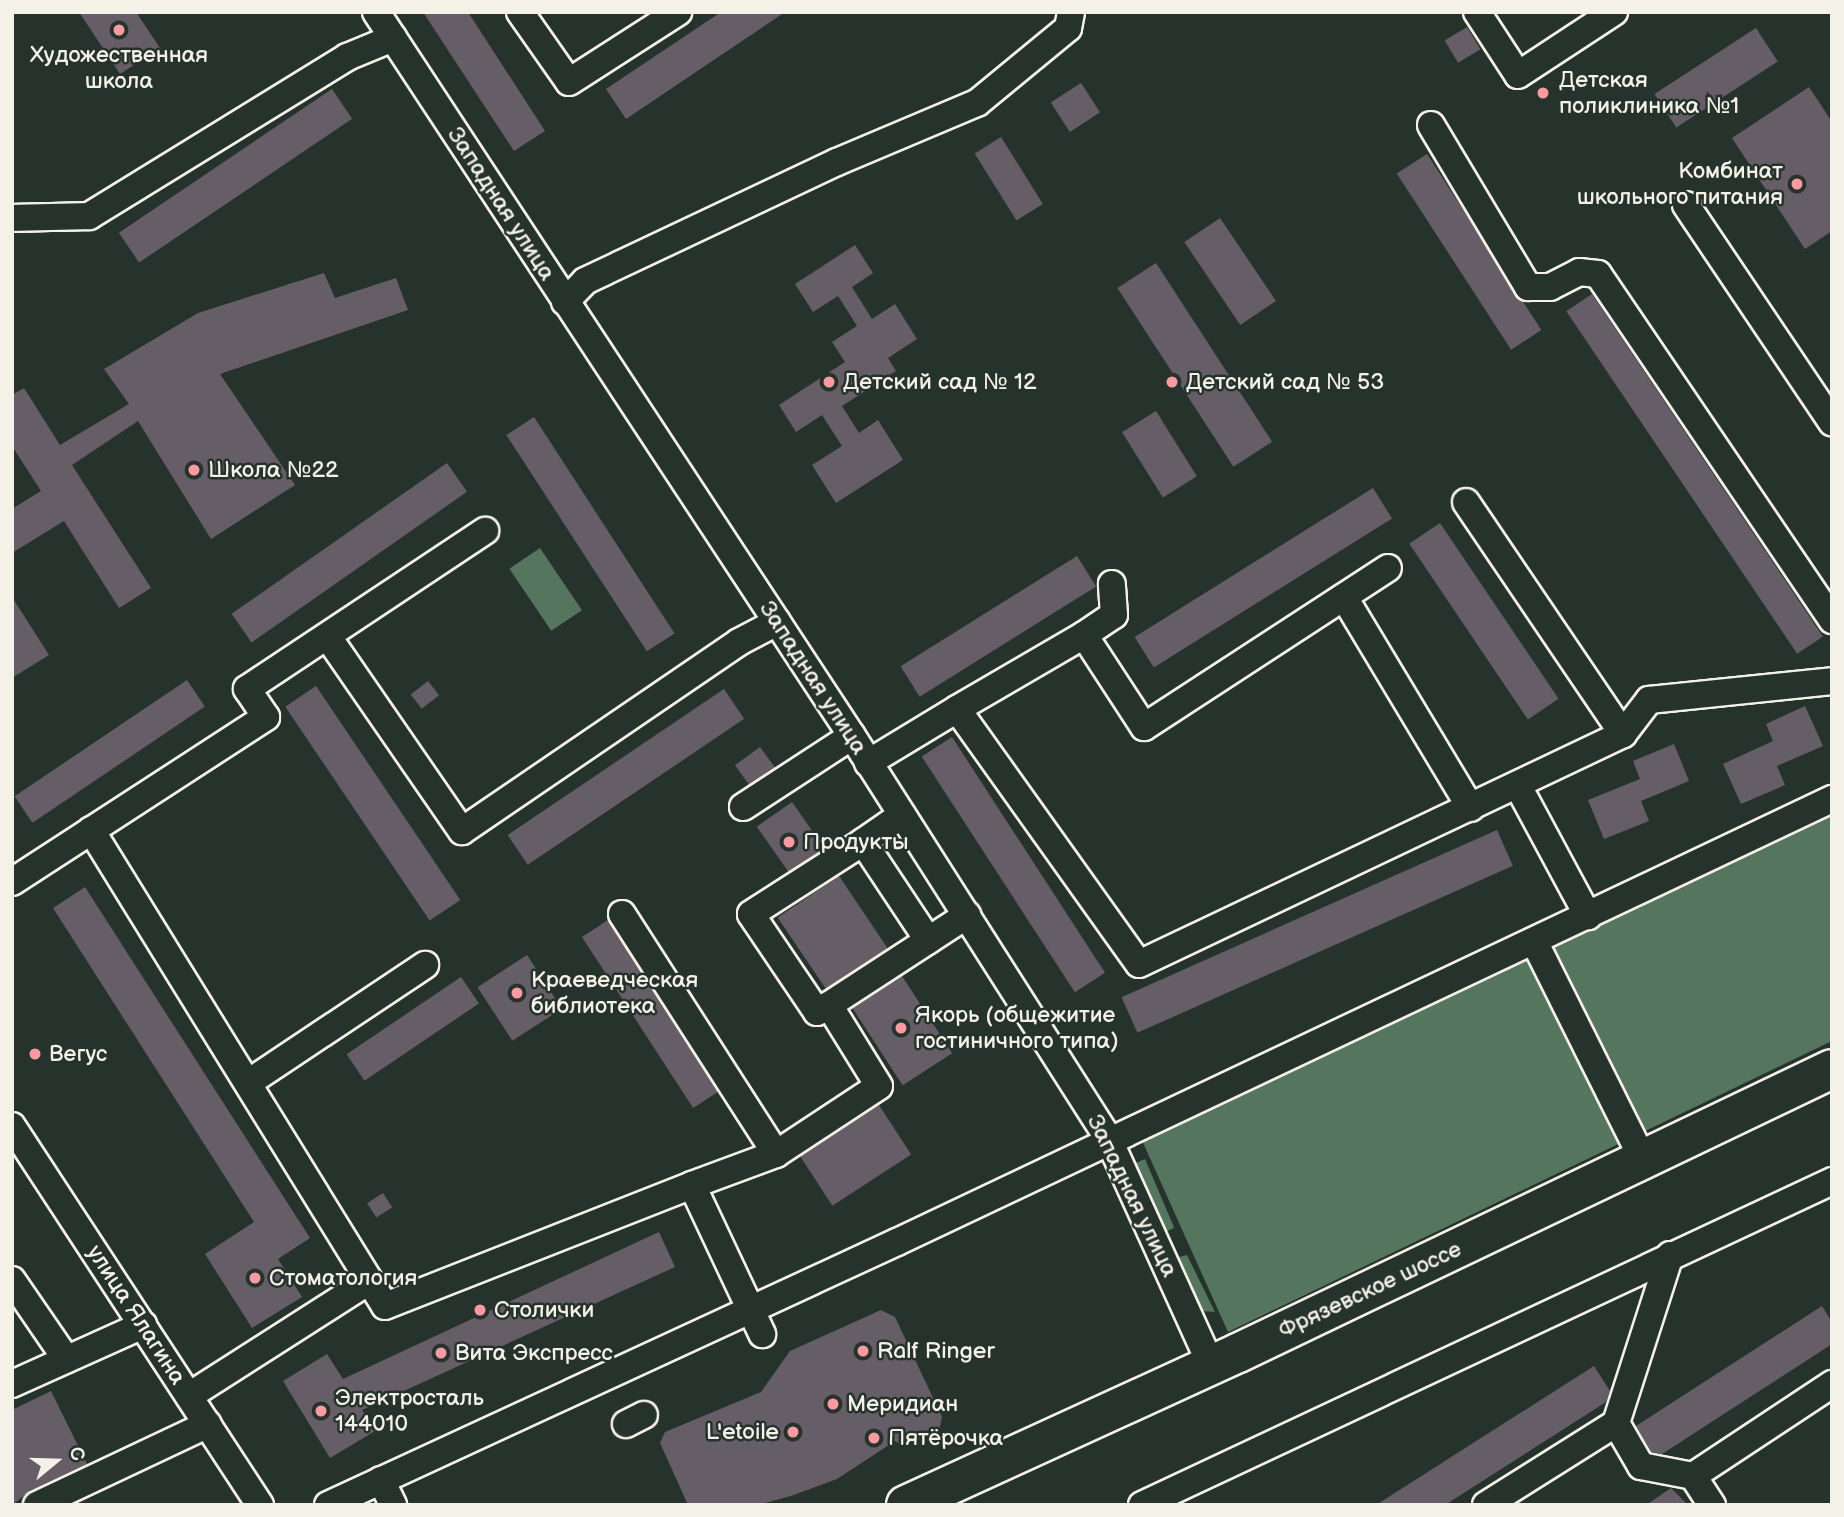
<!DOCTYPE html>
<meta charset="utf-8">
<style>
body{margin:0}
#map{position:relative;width:1844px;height:1517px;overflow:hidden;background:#26332d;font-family:"Balsamiq Sans",sans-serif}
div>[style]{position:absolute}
.green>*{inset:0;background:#55755e;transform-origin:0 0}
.building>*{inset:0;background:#665e66;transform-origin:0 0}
.roads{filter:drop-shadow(2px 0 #f4f1e8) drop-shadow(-2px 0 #f4f1e8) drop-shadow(0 2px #f4f1e8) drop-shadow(0 -2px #f4f1e8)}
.minor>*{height:26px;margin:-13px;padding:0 13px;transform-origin:13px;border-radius:13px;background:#26332d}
.highway>*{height:38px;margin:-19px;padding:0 19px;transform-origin:19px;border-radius:19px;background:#26332d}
.dots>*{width:19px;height:19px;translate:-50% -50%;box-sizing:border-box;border:4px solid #26332d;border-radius:50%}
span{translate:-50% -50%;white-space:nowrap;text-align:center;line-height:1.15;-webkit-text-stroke:5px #26332d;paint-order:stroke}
.poi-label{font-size:23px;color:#f4f1e8}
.left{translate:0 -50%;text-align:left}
.right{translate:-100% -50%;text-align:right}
.street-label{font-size:23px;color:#f4f1e8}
.frame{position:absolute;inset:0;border:14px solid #f4f1e8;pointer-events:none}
.north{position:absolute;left:21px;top:1426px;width:70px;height:70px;-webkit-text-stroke:5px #26332d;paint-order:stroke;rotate:71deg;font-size:19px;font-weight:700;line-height:28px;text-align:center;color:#f4f1e8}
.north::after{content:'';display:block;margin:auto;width:24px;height:32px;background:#f4f1e8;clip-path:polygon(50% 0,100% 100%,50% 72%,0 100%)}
</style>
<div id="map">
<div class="green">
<div style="left:540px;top:548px;width:75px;height:37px;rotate:56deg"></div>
<div style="clip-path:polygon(1832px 813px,1832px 1041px,1228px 1332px,1136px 1127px)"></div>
<div style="left:1145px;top:1159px;width:75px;height:10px;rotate:67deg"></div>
<div style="clip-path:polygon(1187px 1255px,1215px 1312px,1203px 1311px,1179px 1257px)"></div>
</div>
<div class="building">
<div style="clip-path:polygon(79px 12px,136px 12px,160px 48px,120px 74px)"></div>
<div style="clip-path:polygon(423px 12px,468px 12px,545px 131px,514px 151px)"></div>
<div style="clip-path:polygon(721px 12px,785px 12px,626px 119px,606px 89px)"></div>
<div style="left:1467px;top:27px;width:26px;height:26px;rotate:59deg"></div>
<div style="left:1756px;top:28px;width:40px;height:121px;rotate:57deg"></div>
<div style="left:1081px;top:83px;width:35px;height:36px;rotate:57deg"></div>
<div style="clip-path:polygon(1809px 87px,1832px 122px,1832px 231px,1805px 249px,1732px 138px)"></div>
<div style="left:332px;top:89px;width:36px;height:257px;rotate:56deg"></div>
<div style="left:1001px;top:137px;width:79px;height:31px;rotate:58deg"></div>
<div style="left:1427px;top:154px;width:210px;height:36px;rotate:57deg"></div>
<div style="left:1220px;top:218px;width:100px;height:43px;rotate:56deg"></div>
<div style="clip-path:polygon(855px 245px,873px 273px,852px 287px,872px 319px,895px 304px,917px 339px,888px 358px,896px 371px,842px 406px,859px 433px,878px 420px,903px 460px,836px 503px,812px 465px,842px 446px,822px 415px,796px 432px,779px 405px,845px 362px,832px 342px,857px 326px,838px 296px,813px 312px,795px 284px)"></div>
<div style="left:1156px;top:263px;width:213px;height:46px;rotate:57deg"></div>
<div style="clip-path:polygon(324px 273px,335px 298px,396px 278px,408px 310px,220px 374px,295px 485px,211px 539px,138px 421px,72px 465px,151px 588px,119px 608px,64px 521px,12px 553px,12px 509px,41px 491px,12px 446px,12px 395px,24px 388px,60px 445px,129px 404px,104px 369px,198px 313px)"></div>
<div style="left:1592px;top:294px;width:413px;height:31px;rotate:56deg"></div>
<div style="left:1156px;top:411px;width:77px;height:40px;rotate:58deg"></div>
<div style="left:534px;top:417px;width:258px;height:33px;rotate:57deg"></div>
<div style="left:447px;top:463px;width:35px;height:263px;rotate:55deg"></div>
<div style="left:1373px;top:488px;width:36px;height:281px;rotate:58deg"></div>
<div style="left:1440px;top:523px;width:212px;height:37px;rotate:56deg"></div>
<div style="left:1077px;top:556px;width:36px;height:208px;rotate:58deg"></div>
<div style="clip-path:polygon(12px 597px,49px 655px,12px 678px)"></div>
<div style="left:187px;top:680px;width:32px;height:208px;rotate:56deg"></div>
<div style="left:428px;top:681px;width:18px;height:22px;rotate:52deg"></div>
<div style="left:316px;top:686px;width:258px;height:37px;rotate:56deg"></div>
<div style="left:724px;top:689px;width:36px;height:261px;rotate:56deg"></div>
<div style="clip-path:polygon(1805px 706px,1823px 746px,1777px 766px,1785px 785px,1741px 804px,1723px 764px,1773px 741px,1766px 724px)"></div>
<div style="left:952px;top:737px;width:281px;height:36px;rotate:57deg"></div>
<div style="clip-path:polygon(1674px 744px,1689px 781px,1641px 801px,1649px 821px,1604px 839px,1588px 800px,1640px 779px,1633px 761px)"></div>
<div style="left:760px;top:747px;width:26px;height:31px;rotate:54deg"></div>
<div style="left:792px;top:802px;width:56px;height:43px;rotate:55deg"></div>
<div style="left:1497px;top:830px;width:39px;height:411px;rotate:66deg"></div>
<div style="left:839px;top:876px;width:87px;height:74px;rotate:56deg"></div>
<div style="clip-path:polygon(85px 887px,310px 1238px,278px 1259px,302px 1297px,252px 1328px,205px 1254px,254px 1222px,53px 908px)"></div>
<div style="left:608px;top:920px;width:204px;height:31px;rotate:57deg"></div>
<div style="left:527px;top:955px;width:64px;height:59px;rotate:57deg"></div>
<div style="left:902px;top:976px;width:92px;height:59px;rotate:57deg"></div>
<div style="left:461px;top:977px;width:32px;height:138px;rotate:56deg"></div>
<div style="left:879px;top:1105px;width:59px;height:94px;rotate:57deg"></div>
<div style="left:383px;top:1193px;width:17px;height:19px;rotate:57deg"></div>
<div style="clip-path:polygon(659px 1232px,675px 1267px,362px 1410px,375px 1431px,330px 1458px,283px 1381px,327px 1354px,343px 1379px)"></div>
<div style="clip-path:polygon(1822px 1306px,1832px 1322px,1832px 1344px,1662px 1454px,1651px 1452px,1636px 1426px)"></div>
<div style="clip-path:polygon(881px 1310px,895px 1317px,942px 1417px,939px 1431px,903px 1446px,895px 1441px,837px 1479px,791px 1496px,757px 1505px,688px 1505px,660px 1443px,665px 1432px,761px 1392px,790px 1351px)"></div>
<div style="clip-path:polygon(1594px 1366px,1610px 1391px,1606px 1402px,1445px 1505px,1376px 1505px)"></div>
<div style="clip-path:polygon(51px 1391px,87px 1464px,30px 1491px,12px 1505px,12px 1410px)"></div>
<div style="clip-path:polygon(1671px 1488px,1688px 1505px,1646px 1505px)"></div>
</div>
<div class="roads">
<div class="minor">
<div style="left:376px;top:12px;width:866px;rotate:56.68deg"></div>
<div style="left:852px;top:736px;width:479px;rotate:57.5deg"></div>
<div style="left:1109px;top:1140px;width:247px;rotate:65.6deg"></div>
<div style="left:520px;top:12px;width:85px;rotate:55deg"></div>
<div style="left:569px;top:82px;width:130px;rotate:-32.7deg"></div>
<div style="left:1477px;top:12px;width:75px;rotate:56.9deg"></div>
<div style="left:1518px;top:75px;width:115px;rotate:-33.3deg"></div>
<div style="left:1431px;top:125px;width:189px;rotate:59.1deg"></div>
<div style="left:1528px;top:287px;width:22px"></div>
<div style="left:1550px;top:287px;width:33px;rotate:-27deg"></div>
<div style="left:1579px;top:272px;width:19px;rotate:6deg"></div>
<div style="left:1598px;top:274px;width:418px;rotate:55.9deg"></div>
<div style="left:1686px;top:205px;width:262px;rotate:56.1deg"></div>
<div style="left:12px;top:218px;width:77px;rotate:-1.5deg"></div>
<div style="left:89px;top:216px;width:303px;rotate:-31.6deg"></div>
<div style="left:347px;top:57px;width:50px;rotate:-22.4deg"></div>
<div style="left:565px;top:302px;width:29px;rotate:-46deg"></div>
<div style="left:585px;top:281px;width:279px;rotate:-25.3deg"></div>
<div style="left:837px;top:162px;width:152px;rotate:-22.9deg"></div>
<div style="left:977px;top:103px;width:118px;rotate:-39.5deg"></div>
<div style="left:1068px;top:28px;width:16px;rotate:-79deg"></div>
<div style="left:1344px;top:597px;width:246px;rotate:59deg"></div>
<div style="left:1084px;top:635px;width:36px;rotate:-34deg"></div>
<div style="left:1114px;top:615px;width:31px;rotate:-94deg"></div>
<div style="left:328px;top:637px;width:236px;rotate:55.4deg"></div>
<div style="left:462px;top:831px;width:335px;rotate:-34.3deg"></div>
<div style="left:739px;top:642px;width:43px;rotate:-27.8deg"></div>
<div style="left:957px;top:709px;width:147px;rotate:-30.2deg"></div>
<div style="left:1084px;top:635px;width:110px;rotate:56.9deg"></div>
<div style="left:1144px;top:727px;width:291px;rotate:-33.1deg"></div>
<div style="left:1623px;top:734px;width:43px;rotate:-52.6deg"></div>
<div style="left:1649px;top:700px;width:184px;rotate:-5.9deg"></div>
<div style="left:868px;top:763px;width:104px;rotate:-31.2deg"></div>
<div style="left:957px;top:709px;width:313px;rotate:54.5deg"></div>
<div style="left:1139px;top:964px;width:536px;rotate:-25.42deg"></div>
<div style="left:1623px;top:734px;width:280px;rotate:-124.1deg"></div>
<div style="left:1518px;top:786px;width:148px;rotate:61.7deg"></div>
<div style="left:743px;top:807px;width:130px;rotate:-33.1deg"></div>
<div style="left:902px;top:815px;width:47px;rotate:145.3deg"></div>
<div style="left:863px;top:842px;width:118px;rotate:56.4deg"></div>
<div style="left:91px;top:830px;width:559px;rotate:58.3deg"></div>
<div style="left:385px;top:1306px;width:330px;rotate:-21.5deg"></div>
<div style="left:692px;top:1185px;width:165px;rotate:64.8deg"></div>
<div style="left:12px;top:882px;width:303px;rotate:-33deg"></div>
<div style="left:266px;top:717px;width:34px;rotate:-124deg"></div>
<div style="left:247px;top:689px;width:286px;rotate:-33.6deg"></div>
<div style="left:622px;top:914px;width:285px;rotate:57.3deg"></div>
<div style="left:1534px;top:941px;width:245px;rotate:63.5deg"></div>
<div style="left:829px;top:1005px;width:14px;rotate:150deg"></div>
<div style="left:817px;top:1012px;width:118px;rotate:-124deg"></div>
<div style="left:751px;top:914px;width:133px;rotate:-32.7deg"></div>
<div style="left:248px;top:1083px;width:213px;rotate:-33.7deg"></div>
<div style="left:12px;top:1126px;width:453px;rotate:56.8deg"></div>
<div style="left:692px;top:1185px;width:90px;rotate:-20.3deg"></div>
<div style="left:776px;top:1154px;width:123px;rotate:-33.4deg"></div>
<div style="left:879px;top:1086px;width:95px;rotate:-121.7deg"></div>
<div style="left:829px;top:1005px;width:165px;rotate:-33.1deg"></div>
<div style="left:1670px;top:1255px;width:176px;rotate:107.8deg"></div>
<div style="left:1616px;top:1423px;width:50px;rotate:59.8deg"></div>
<div style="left:1641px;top:1466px;width:53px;rotate:10.9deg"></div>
<div style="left:1693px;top:1476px;width:167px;rotate:-33.5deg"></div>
<div style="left:12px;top:1280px;width:96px;rotate:55.6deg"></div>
<div style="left:12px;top:1384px;width:144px;rotate:-24.2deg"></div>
<div style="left:189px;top:1396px;width:214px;rotate:-32.6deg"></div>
<div style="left:626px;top:1424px;width:20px;rotate:-27deg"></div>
<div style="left:1693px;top:1476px;width:35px;rotate:57deg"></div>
<div style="left:381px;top:1480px;width:28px;rotate:64deg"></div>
<div style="left:37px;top:1505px;width:189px;rotate:-25.3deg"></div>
<div style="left:328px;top:1505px;width:627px;rotate:-24.81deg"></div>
<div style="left:897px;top:1242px;width:1035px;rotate:-25.35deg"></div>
<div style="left:1142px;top:1505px;width:762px;rotate:-25.15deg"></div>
<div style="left:1486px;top:1505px;width:154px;rotate:-32.2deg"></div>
</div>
<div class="highway">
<div style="left:906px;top:1505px;width:365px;rotate:-24.6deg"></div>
<div style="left:1238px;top:1353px;width:658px;rotate:-25.55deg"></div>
</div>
</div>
<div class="dots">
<div style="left:119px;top:30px;background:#ff9aa2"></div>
<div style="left:1543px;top:93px;background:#ff9aa2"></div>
<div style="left:1797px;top:184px;background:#ff9aa2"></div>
<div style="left:829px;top:382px;background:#ff9aa2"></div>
<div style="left:1172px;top:382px;background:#ff9aa2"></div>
<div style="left:194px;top:470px;background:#ff9aa2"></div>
<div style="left:789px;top:842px;background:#ff9aa2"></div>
<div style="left:517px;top:993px;background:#ff9aa2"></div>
<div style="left:901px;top:1028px;background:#ff9aa2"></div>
<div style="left:35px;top:1054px;background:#ff9aa2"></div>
<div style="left:255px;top:1278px;background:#ff9aa2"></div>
<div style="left:480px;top:1310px;background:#ff9aa2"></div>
<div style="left:863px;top:1351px;background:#ff9aa2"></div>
<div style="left:441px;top:1353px;background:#ff9aa2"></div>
<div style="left:833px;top:1404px;background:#ff9aa2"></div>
<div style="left:321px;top:1411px;background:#ff9aa2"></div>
<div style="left:793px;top:1432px;background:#ff9aa2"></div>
<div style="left:874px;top:1438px;background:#ff9aa2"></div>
</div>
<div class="poi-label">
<span style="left:119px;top:68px">Художественная<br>школа</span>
<span class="left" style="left:1559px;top:93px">Детская<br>поликлиника №1</span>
<span class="right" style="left:1783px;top:184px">Комбинат<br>школьного питания</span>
<span class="left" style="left:843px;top:382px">Детский сад № 12</span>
<span class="left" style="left:1186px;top:382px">Детский сад № 53</span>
<span class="left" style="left:208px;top:470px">Школа №22</span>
<span class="left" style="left:803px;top:842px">Продукты</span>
<span class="left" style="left:531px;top:993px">Краеведческая<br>библиотека</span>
<span class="left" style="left:915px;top:1028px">Якорь (общежитие<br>гостиничного типа)</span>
<span class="left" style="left:49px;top:1054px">Вегус</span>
<span class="left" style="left:269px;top:1278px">Стоматология</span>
<span class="left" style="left:494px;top:1310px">Столички</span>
<span class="left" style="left:877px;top:1351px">Ralf Ringer</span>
<span class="left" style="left:455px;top:1353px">Вита Экспресс</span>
<span class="left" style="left:335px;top:1411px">Электросталь<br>144010</span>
<span class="left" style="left:847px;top:1404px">Меридиан</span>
<span class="right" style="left:779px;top:1432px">L'etoile</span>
<span class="left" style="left:888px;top:1438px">Пятёрочка</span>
</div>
<div class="street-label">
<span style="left:501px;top:204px;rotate:57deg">Западная улица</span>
<span style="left:813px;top:678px;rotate:57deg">Западная улица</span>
<span style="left:1132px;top:1196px;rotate:64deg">Западная улица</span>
<span style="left:1370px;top:1290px;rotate:-25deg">Фрязевское шоссе</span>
<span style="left:136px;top:1315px;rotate:57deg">улица Ялагина</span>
</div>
<div class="frame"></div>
<div class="north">С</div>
</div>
